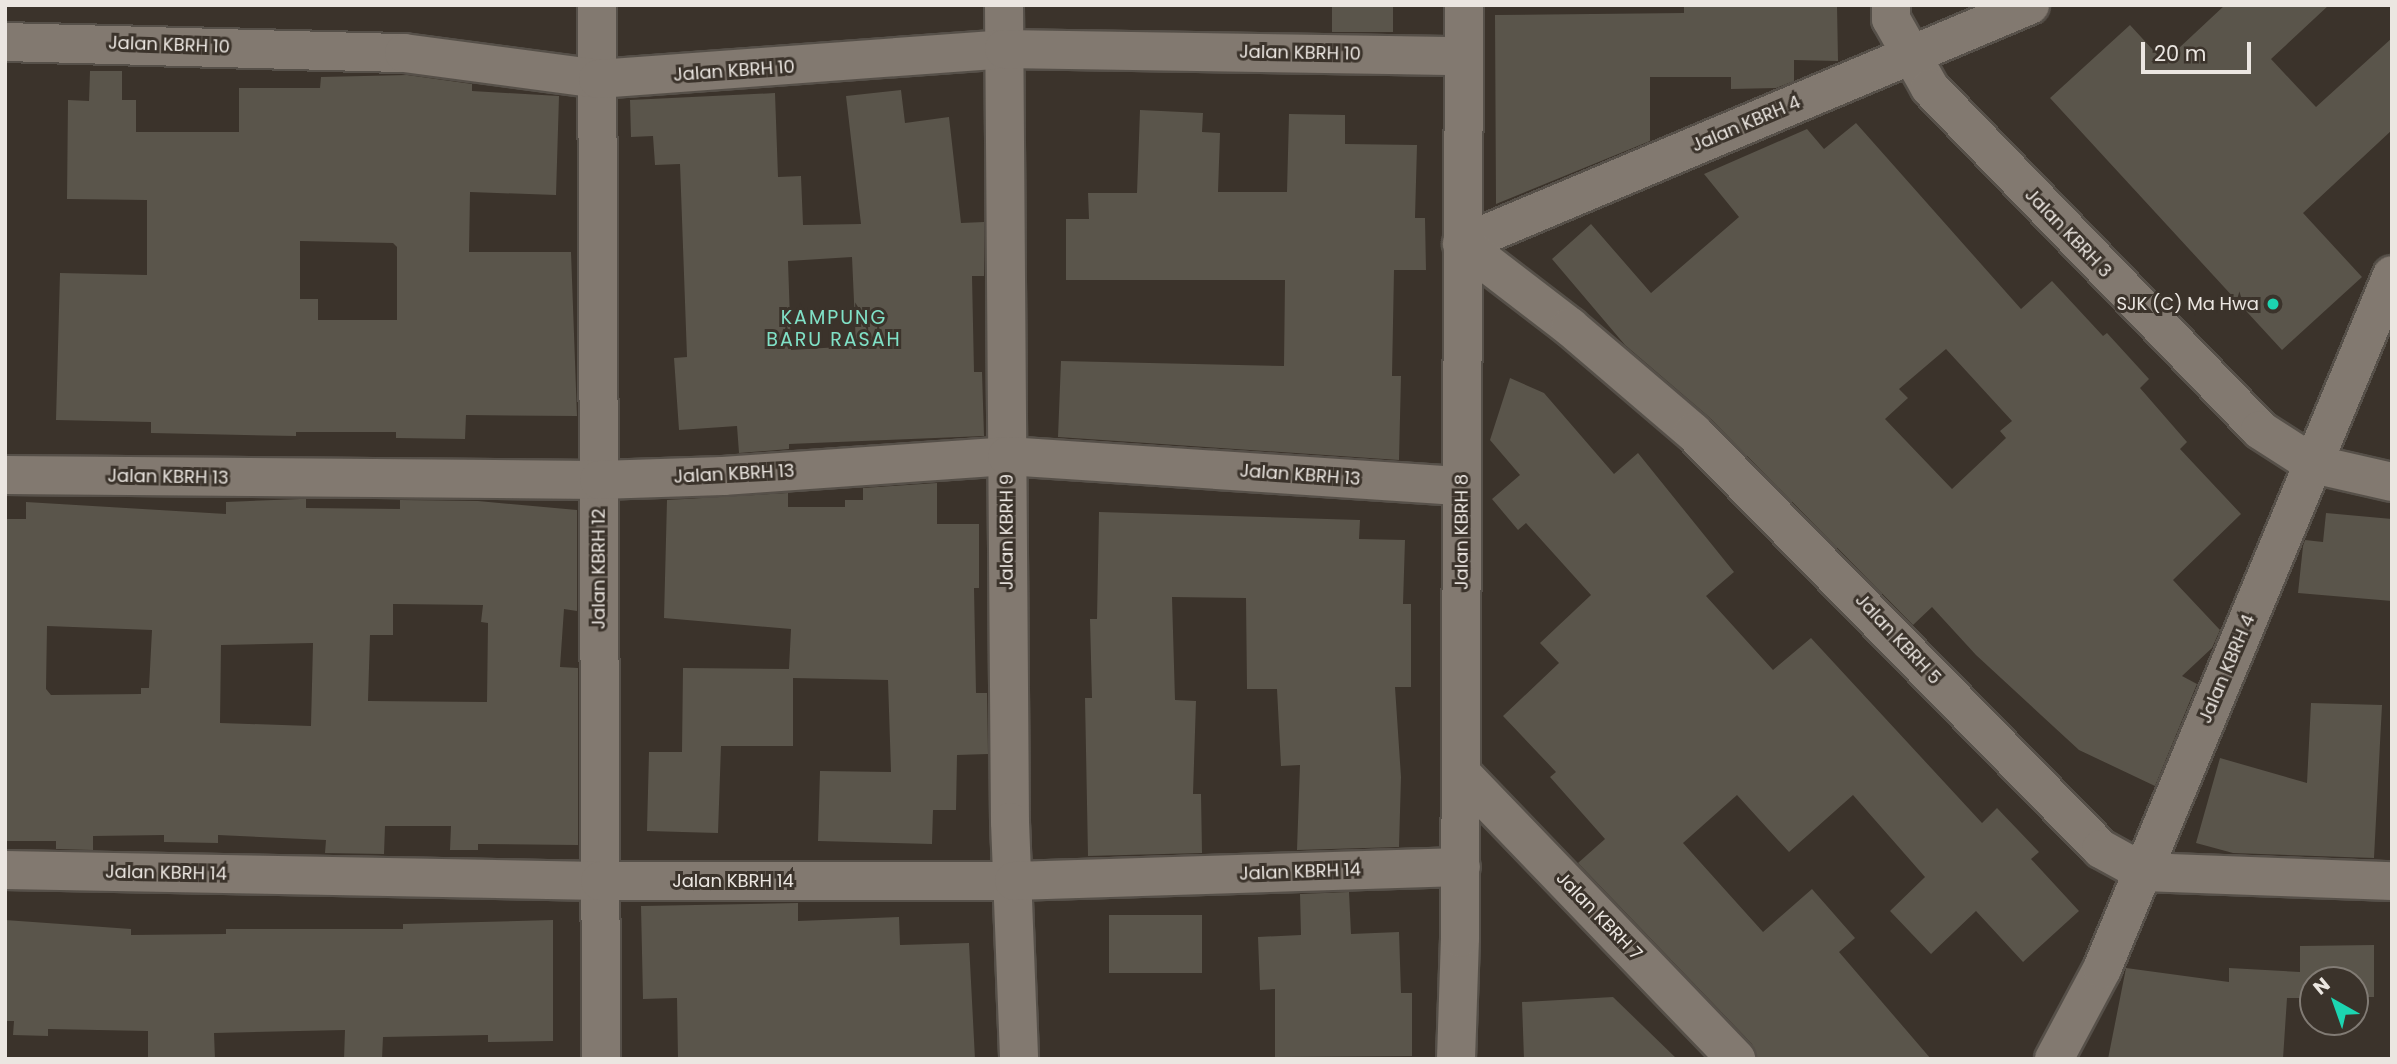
<!DOCTYPE html>
<style>
body{margin:0}
#map{position:relative;width:2397px;height:1064px;overflow:hidden;background:#3b332b;font-family:Poppins,sans-serif}
div>[style]{position:absolute}
.building>*{inset:0;background:#5a554b;transform-origin:0 0}
.roads{filter:drop-shadow(2px 0 #565049) drop-shadow(-2px 0 #565049) drop-shadow(0 2px #565049) drop-shadow(0 -2px #565049)}
.minor>*{height:38px;margin:-19px;padding:0 19px;transform-origin:19px;border-radius:19px;background:#827970}
.dots>*{width:19px;height:19px;translate:-50% -50%;box-sizing:border-box;border:4px solid #3b332b;border-radius:50%}
span{translate:-50% -50%;white-space:nowrap;text-align:center;line-height:1.15;-webkit-text-stroke:6px #3b332b;paint-order:stroke}
.street-label{font-size:18px;color:#ebe6e1}
.poi-label{font-size:18px;color:#ebe6e1}
.right{translate:-100% -50%;text-align:right}
.neighbourhood-label{font-size:19px;color:#80e1c7;letter-spacing:2px}
.frame{position:absolute;inset:0;border:7px solid #ebe6e1;pointer-events:none}
.north{position:absolute;left:2299px;top:966px;width:70px;height:70px;box-sizing:border-box;background:#3b332b;border:2px solid #817b74;border-radius:50%;rotate:320deg;font-size:19px;font-weight:700;line-height:28px;text-align:center;color:#ebe6e1}
.north::after{content:'';display:block;margin:auto;width:24px;height:32px;background:#1cd5b1;clip-path:polygon(50% 0,100% 100%,50% 72%,0 100%)}
.scale{position:absolute;left:2141px;top:42px;width:110px;height:32px;box-sizing:border-box;border:4px solid #ebe6e1;border-top:0;padding-left:9px;font-size:21px;line-height:24px;white-space:nowrap;color:#ebe6e1;-webkit-text-stroke:5px #3b332b;paint-order:stroke}
</style>
<div id="map">
<div class="building">
<div style="left:1332px;top:5px;width:61px;height:27px"></div>
<div style="clip-path:polygon(1684px 5px,1837px 5px,1838px 61px,1794px 60px,1794px 81px,1776px 88px,1731px 89px,1731px 77px,1650px 77px,1650px 141px,1496px 204px,1495px 15px,1684px 13px)"></div>
<div style="clip-path:polygon(2225px 5px,2329px 5px,2271px 59px,2316px 107px,2392px 38px,2392px 130px,2303px 213px,2362px 277px,2282px 350px,2050px 98px,2130px 25px,2164px 62px)"></div>
<div style="clip-path:polygon(evenodd,90px 71px,122px 71px,122px 100px,136px 100px,136px 132px,239px 132px,239px 88px,320px 88px,321px 77px,407px 75px,472px 84px,472px 91px,559px 96px,556px 195px,470px 192px,469px 252px,571px 252px,577px 416px,466px 415px,465px 439px,396px 438px,396px 432px,296px 432px,296px 436px,151px 433px,151px 422px,56px 420px,60px 273px,147px 275px,147px 200px,67px 199px,68px 100px,89px 101px,90px 71px,300px 241px,393px 243px,397px 247px,397px 320px,318px 320px,318px 299px,300px 299px,300px 241px)"></div>
<div style="clip-path:polygon(evenodd,901px 90px,905px 123px,949px 117px,961px 223px,984px 222px,984px 276px,972px 276px,974px 372px,982px 372px,984px 436px,789px 444px,789px 449px,739px 453px,737px 426px,679px 430px,674px 358px,687px 357px,680px 164px,655px 165px,653px 136px,631px 137px,630px 100px,775px 93px,778px 177px,801px 176px,803px 225px,861px 224px,846px 96px,901px 90px,852px 257px,856px 346px,791px 350px,788px 261px,852px 257px)"></div>
<div style="clip-path:polygon(1140px 110px,1203px 113px,1202px 132px,1220px 133px,1218px 192px,1287px 192px,1289px 114px,1345px 115px,1345px 144px,1417px 145px,1415px 218px,1425px 218px,1426px 270px,1394px 270px,1392px 376px,1401px 376px,1399px 460px,1058px 437px,1061px 361px,1284px 366px,1285px 280px,1066px 280px,1066px 219px,1089px 219px,1088px 193px,1137px 193px)"></div>
<div style="clip-path:polygon(evenodd,1856px 123px,2021px 309px,2052px 281px,2103px 336px,2107px 333px,2149px 379px,2140px 388px,2187px 442px,2180px 449px,2241px 514px,2173px 580px,2220px 630px,2212px 648px,2182px 676px,2197px 684px,2155px 786px,2079px 750px,1976px 655px,1932px 607px,1913px 625px,1709px 417px,1625px 345px,1552px 259px,1591px 224px,1651px 293px,1739px 217px,1704px 174px,1807px 129px,1824px 149px,1856px 123px,1946px 349px,2012px 421px,2000px 431px,2006px 438px,1952px 489px,1885px 419px,1908px 398px,1899px 389px,1946px 349px)"></div>
<div style="clip-path:polygon(1510px 378px,1544px 393px,1614px 474px,1638px 453px,1734px 572px,1706px 596px,1773px 670px,1811px 638px,1982px 823px,1997px 808px,2039px 852px,2031px 859px,2079px 911px,2023px 962px,1976px 911px,1931px 954px,1890px 911px,1925px 877px,1853px 795px,1789px 852px,1737px 795px,1683px 843px,1763px 932px,1812px 889px,1855px 938px,1839px 952px,1931px 1059px,1757px 1059px,1752px 1044px,1578px 863px,1605px 839px,1550px 777px,1556px 772px,1503px 716px,1559px 663px,1540px 643px,1591px 595px,1526px 523px,1518px 530px,1492px 499px,1520px 475px,1490px 440px)"></div>
<div style="clip-path:polygon(937px 483px,937px 524px,979px 524px,979px 588px,974px 588px,976px 693px,987px 693px,988px 754px,957px 755px,956px 810px,933px 810px,932px 844px,818px 841px,820px 771px,891px 772px,888px 680px,793px 678px,793px 746px,721px 746px,718px 833px,647px 831px,649px 752px,682px 752px,683px 668px,789px 669px,791px 629px,664px 618px,667px 500px,788px 493px,788px 507px,845px 507px,845px 500px,863px 500px,863px 488px)"></div>
<div style="clip-path:polygon(evenodd,300px 499px,306px 499px,306px 508px,400px 509px,400px 500px,478px 501px,577px 510px,577px 611px,564px 609px,560px 667px,578px 668px,578px 845px,478px 844px,478px 850px,450px 850px,451px 826px,385px 826px,384px 854px,325px 853px,326px 840px,218px 835px,218px 843px,164px 842px,164px 835px,93px 836px,93px 850px,56px 849px,56px 841px,5px 841px,5px 519px,26px 519px,26px 502px,226px 514px,226px 502px,300px 499px,393px 604px,483px 605px,481px 622px,488px 623px,487px 702px,368px 701px,370px 635px,393px 635px,393px 604px,300px 499px,47px 626px,152px 630px,149px 688px,141px 688px,141px 694px,51px 695px,46px 689px,47px 626px,300px 499px,313px 643px,311px 726px,220px 723px,221px 645px,313px 643px)"></div>
<div style="clip-path:polygon(1099px 512px,1360px 520px,1359px 539px,1405px 540px,1403px 604px,1411px 604px,1411px 687px,1395px 687px,1401px 777px,1399px 847px,1297px 850px,1300px 765px,1281px 766px,1277px 689px,1247px 689px,1246px 598px,1172px 597px,1175px 700px,1196px 701px,1193px 794px,1201px 794px,1202px 853px,1088px 856px,1085px 698px,1092px 698px,1090px 619px,1097px 619px)"></div>
<div style="clip-path:polygon(2326px 513px,2392px 519px,2392px 601px,2298px 593px,2303px 546px,2305px 540px,2323px 542px)"></div>
<div style="clip-path:polygon(2311px 703px,2382px 705px,2374px 858px,2233px 853px,2196px 843px,2220px 758px,2307px 783px)"></div>
<div style="clip-path:polygon(1349px 892px,1351px 934px,1399px 932px,1401px 993px,1412px 993px,1412px 1056px,1275px 1057px,1275px 989px,1260px 990px,1258px 937px,1301px 935px,1300px 894px)"></div>
<div style="clip-path:polygon(798px 903px,798px 921px,899px 917px,900px 945px,969px 943px,975px 1059px,678px 1059px,677px 998px,643px 999px,641px 906px)"></div>
<div style="left:1109px;top:915px;width:93px;height:58px"></div>
<div style="clip-path:polygon(5px 920px,131px 929px,131px 935px,226px 934px,226px 929px,403px 929px,403px 924px,553px 920px,553px 1041px,488px 1042px,488px 1035px,383px 1037px,382px 1059px,344px 1059px,345px 1030px,214px 1033px,215px 1059px,148px 1059px,148px 1031px,48px 1029px,48px 1036px,13px 1035px,14px 1021px,5px 1021px)"></div>
<div style="clip-path:polygon(2374px 945px,2374px 997px,2355px 997px,2355px 980px,2313px 980px,2313px 998px,2287px 998px,2283px 1059px,2108px 1059px,2126px 968px,2229px 982px,2229px 968px,2300px 972px,2300px 946px)"></div>
<div style="clip-path:polygon(1613px 997px,1677px 1059px,1524px 1059px,1522px 1002px)"></div>
</div>
<div class="roads">
<div class="minor">
<div style="left:597px;top:5px;width:1054px;rotate:89.78deg"></div>
<div style="left:1004px;top:5px;width:817px;rotate:89.58deg"></div>
<div style="left:1010px;top:822px;width:237px;rotate:87.8deg"></div>
<div style="left:1891px;top:5px;width:14px;rotate:90deg"></div>
<div style="left:1891px;top:19px;width:79px;rotate:60.5deg"></div>
<div style="left:1930px;top:88px;width:475px;rotate:46deg"></div>
<div style="left:2260px;top:430px;width:63px;rotate:32.7deg"></div>
<div style="left:2313px;top:464px;width:81px;rotate:12.8deg"></div>
<div style="left:2030px;top:5px;width:616px;rotate:157.18deg"></div>
<div style="left:1462px;top:244px;width:136px;rotate:37.5deg"></div>
<div style="left:1570px;top:327px;width:162px;rotate:40.5deg"></div>
<div style="left:1693px;top:432px;width:583px;rotate:45.63deg"></div>
<div style="left:2101px;top:849px;width:48px;rotate:28.7deg"></div>
<div style="left:2143px;top:872px;width:249px;rotate:2.1deg"></div>
<div style="left:5px;top:42px;width:399px;rotate:1.6deg"></div>
<div style="left:404px;top:53px;width:196px;rotate:7.6deg"></div>
<div style="left:598px;top:79px;width:407px;rotate:-4.2deg"></div>
<div style="left:1004px;top:49px;width:459px;rotate:0.9deg"></div>
<div style="left:5px;top:475px;width:594px;rotate:0.48deg"></div>
<div style="left:599px;top:480px;width:124px;rotate:-1.8deg"></div>
<div style="left:723px;top:476px;width:285px;rotate:-4deg"></div>
<div style="left:1007px;top:456px;width:456px;rotate:3.8deg"></div>
<div style="left:1461px;top:773px;width:397px;rotate:46.1deg"></div>
<div style="left:5px;top:870px;width:595px;rotate:1.06deg"></div>
<div style="left:600px;top:881px;width:414px"></div>
<div style="left:1014px;top:881px;width:447px;rotate:-1.8deg"></div>
<div style="left:1456px;top:1059px;width:121px;rotate:-88.1deg"></div>
<div style="left:1460px;top:938px;width:933px;rotate:-89.75deg"></div>
<div style="left:2054px;top:1059px;width:102px;rotate:-61.9deg"></div>
<div style="left:2102px;top:969px;width:752px;rotate:-67.32deg"></div>
</div>
</div>
<div class="dots">
<div style="left:2273px;top:304px;background:#1cd5b1"></div>
</div>
<div class="street-label">
<span style="left:169px;top:45px;rotate:2deg">Jalan KBRH 10</span>
<span style="left:1300px;top:53px;rotate:1deg">Jalan KBRH 10</span>
<span style="left:734px;top:71px;rotate:-4deg">Jalan KBRH 10</span>
<span style="left:1746px;top:124px;rotate:-23deg">Jalan KBRH 4</span>
<span style="left:2068px;top:233px;rotate:46deg">Jalan KBRH 3</span>
<span style="left:734px;top:474px;rotate:-3deg">Jalan KBRH 13</span>
<span style="left:1300px;top:475px;rotate:4deg">Jalan KBRH 13</span>
<span style="left:168px;top:477px;rotate:1deg">Jalan KBRH 13</span>
<span style="left:1007px;top:532px;rotate:-90deg">Jalan KBRH 9</span>
<span style="left:1462px;top:532px;rotate:-90deg">Jalan KBRH 8</span>
<span style="left:599px;top:569px;rotate:-90deg">Jalan KBRH 12</span>
<span style="left:1898px;top:639px;rotate:47deg">Jalan KBRH 5</span>
<span style="left:2227px;top:669px;rotate:-67deg">Jalan KBRH 4</span>
<span style="left:1300px;top:872px;rotate:-2deg">Jalan KBRH 14</span>
<span style="left:166px;top:873px;rotate:1deg">Jalan KBRH 14</span>
<span style="left:733px;top:881px">Jalan KBRH 14</span>
<span style="left:1599px;top:916px;rotate:46deg">Jalan KBRH 7</span>
</div>
<div class="poi-label">
<span class="right" style="left:2259px;top:304px">SJK (C) Ma Hwa</span>
</div>
<div class="neighbourhood-label">
<span style="left:834px;top:329px">KAMPUNG<br>BARU RASAH</span>
</div>
<div class="frame"></div>
<div class="north">N</div>
<div class="scale">20 m</div>
</div>
